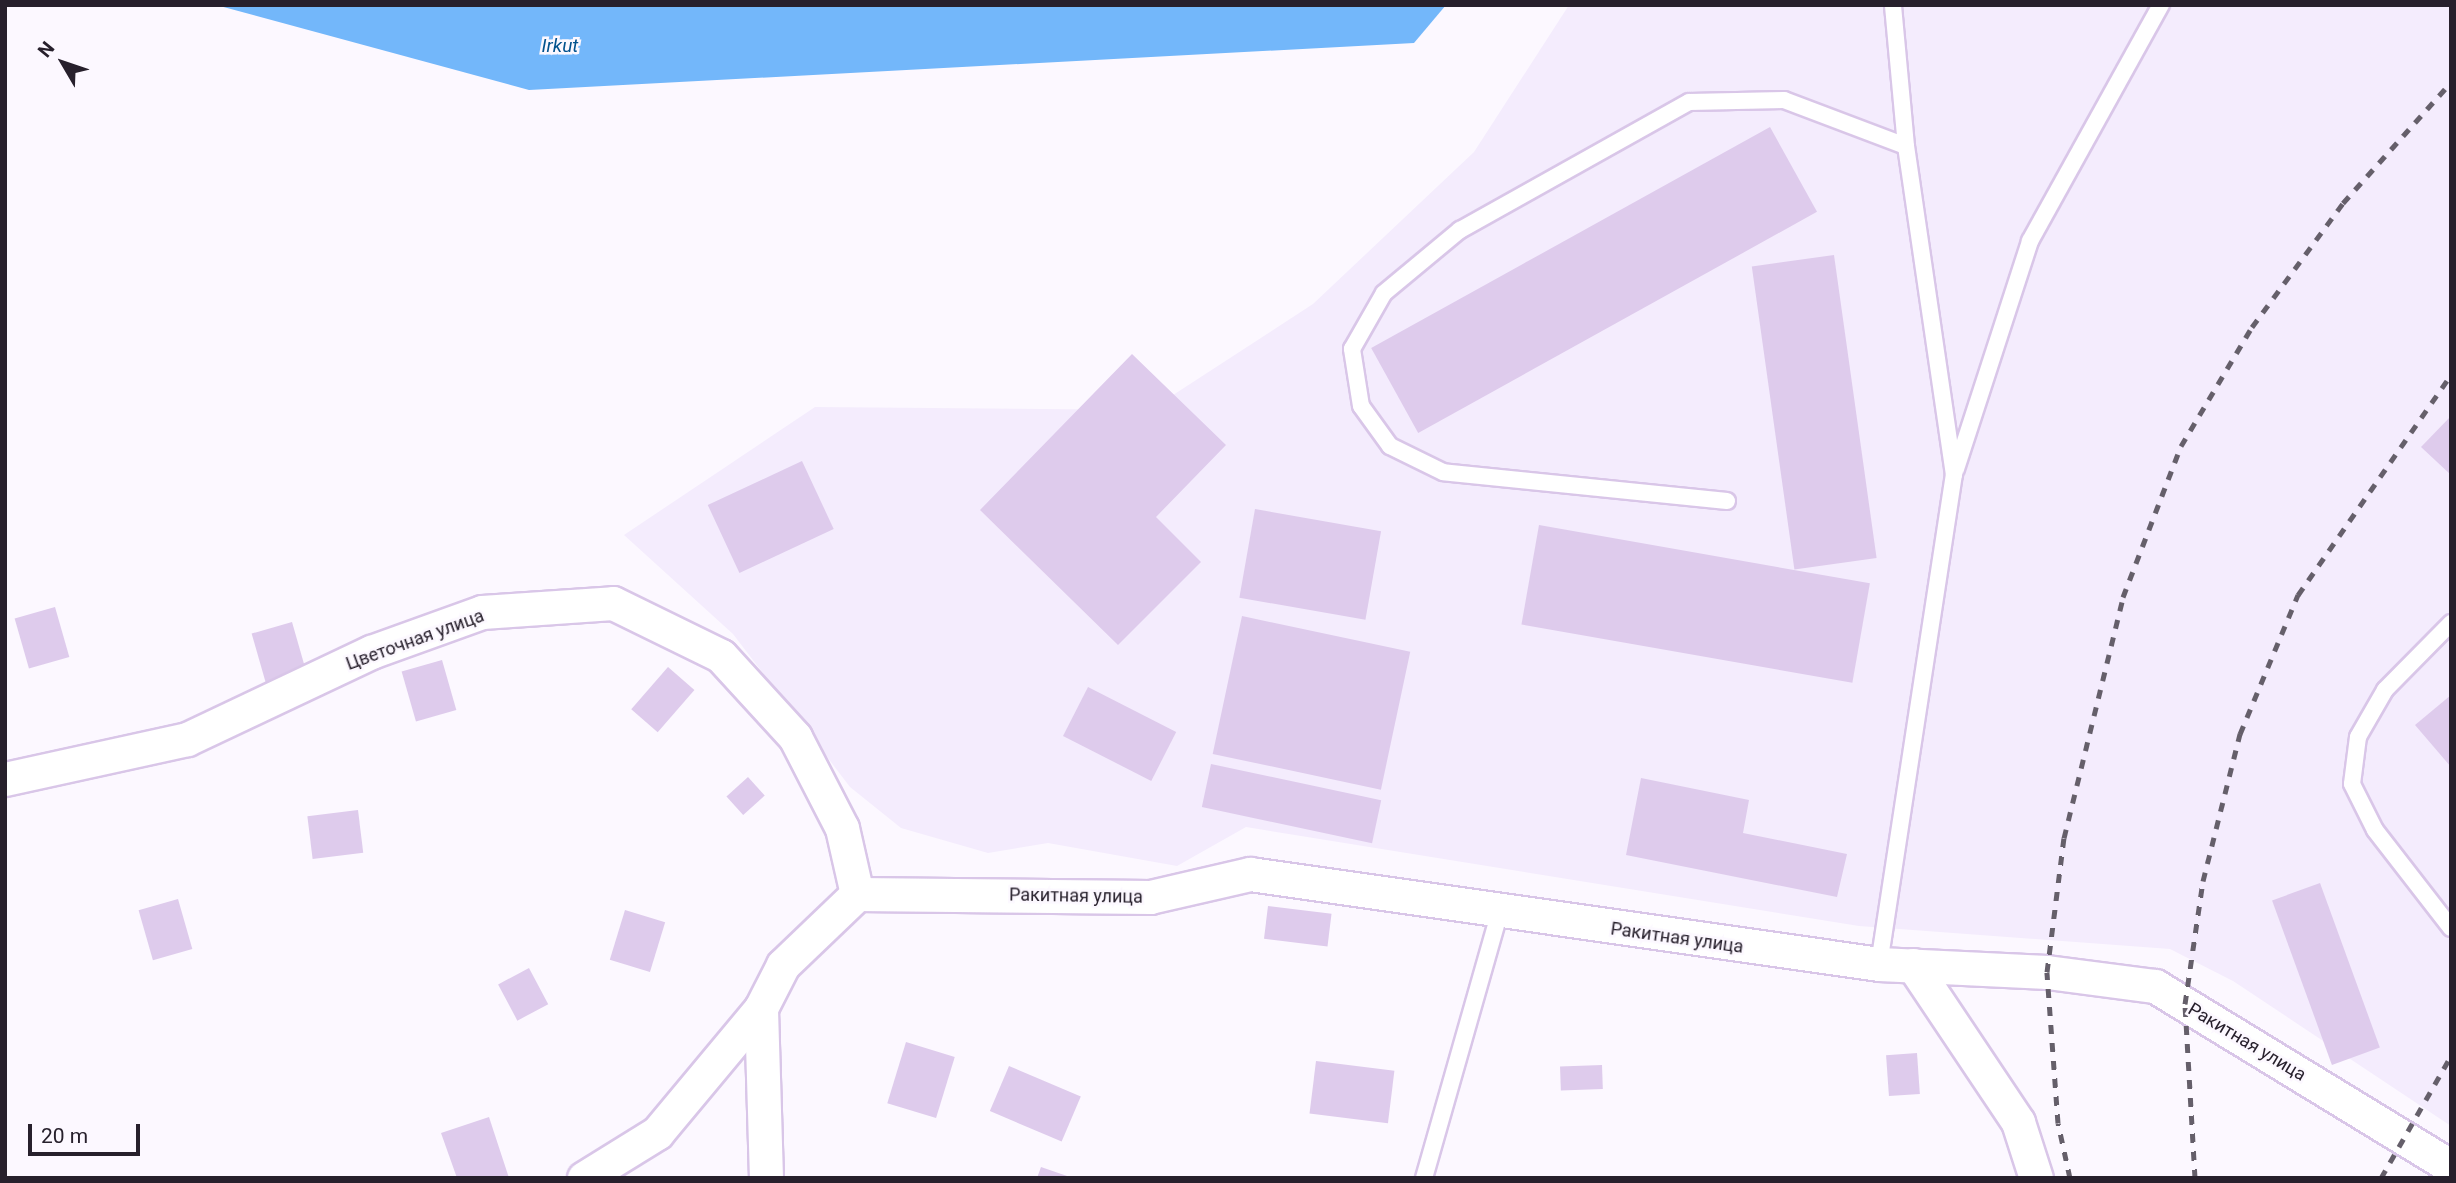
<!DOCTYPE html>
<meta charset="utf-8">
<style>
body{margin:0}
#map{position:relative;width:2456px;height:1183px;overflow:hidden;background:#fcf8ff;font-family:Roboto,sans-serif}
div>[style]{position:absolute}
.industrial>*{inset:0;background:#f4ecfd}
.water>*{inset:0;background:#73b7fa}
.building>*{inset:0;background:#decbec;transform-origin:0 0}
.roads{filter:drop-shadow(2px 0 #d9c6e8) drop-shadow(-2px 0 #d9c6e8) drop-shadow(0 2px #d9c6e8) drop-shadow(0 -2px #d9c6e8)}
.service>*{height:16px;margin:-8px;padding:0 8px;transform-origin:8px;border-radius:8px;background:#fff}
.minor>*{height:33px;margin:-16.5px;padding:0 16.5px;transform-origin:16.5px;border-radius:16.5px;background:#fff}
.rail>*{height:5px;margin-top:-2.5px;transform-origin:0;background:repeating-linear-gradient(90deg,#655f6a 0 9px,transparent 0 18px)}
span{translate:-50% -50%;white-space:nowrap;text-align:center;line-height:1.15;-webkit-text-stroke:5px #fcf8ff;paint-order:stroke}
.street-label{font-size:18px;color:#27202c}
.water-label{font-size:19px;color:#02528e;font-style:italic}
.frame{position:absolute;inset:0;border:7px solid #27202c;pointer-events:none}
.north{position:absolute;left:28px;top:28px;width:70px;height:70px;-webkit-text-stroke:5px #fcf8ff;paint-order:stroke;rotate:309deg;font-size:19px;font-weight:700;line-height:28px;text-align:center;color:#27202c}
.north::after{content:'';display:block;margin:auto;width:24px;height:32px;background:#27202c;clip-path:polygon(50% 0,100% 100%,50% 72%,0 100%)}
.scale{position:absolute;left:28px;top:1124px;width:112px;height:32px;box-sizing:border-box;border:4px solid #27202c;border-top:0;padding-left:9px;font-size:21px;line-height:24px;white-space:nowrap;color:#27202c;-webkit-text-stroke:5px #fcf8ff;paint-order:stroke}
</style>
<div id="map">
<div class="industrial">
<div style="clip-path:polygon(1569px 5px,2451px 5px,2451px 1126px,2233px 981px,2170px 949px,1859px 926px,1246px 827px,1177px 866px,1048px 843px,988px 853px,901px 828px,850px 787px,733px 634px,624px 535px,815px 407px,1150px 410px,1313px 304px,1474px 152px)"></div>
</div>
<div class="water">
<div style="clip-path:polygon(216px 5px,1446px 5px,1414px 43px,529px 90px)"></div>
</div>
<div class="building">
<div style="left:1770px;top:127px;width:97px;height:456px;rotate:61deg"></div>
<div style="left:1834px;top:255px;width:306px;height:83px;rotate:82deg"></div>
<div style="clip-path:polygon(1132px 354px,1226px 445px,1156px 517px,1201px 562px,1118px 645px,980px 510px)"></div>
<div style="clip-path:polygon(2451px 416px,2451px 475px,2421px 447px)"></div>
<div style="left:802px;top:461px;width:75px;height:104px;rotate:65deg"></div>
<div style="left:1255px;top:509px;width:128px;height:90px;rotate:10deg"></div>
<div style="left:1539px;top:525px;width:336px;height:101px;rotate:10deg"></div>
<div style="left:55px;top:607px;width:52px;height:42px;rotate:74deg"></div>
<div style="left:1242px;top:616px;width:172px;height:141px;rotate:12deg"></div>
<div style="left:292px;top:622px;width:52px;height:42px;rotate:74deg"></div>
<div style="left:442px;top:660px;width:52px;height:42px;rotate:74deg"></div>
<div style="left:668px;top:667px;width:35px;height:56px;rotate:41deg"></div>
<div style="left:1088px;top:687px;width:99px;height:55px;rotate:27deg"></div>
<div style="clip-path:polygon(2451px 695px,2451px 767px,2415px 725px)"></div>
<div style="left:1211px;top:764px;width:174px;height:44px;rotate:12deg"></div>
<div style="left:748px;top:777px;width:25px;height:29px;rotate:48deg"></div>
<div style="clip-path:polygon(1641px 778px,1749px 800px,1743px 833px,1847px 854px,1837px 897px,1626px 855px)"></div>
<div style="left:358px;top:810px;width:43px;height:51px;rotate:83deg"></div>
<div style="left:2320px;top:883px;width:175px;height:51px;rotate:70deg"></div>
<div style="left:178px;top:899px;width:52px;height:41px;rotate:74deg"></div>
<div style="left:1268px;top:906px;width:64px;height:33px;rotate:7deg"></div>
<div style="left:625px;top:910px;width:42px;height:52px;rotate:17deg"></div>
<div style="left:529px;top:968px;width:41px;height:35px;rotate:62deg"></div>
<div style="left:906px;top:1042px;width:51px;height:64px;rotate:17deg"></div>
<div style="left:1917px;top:1053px;width:41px;height:31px;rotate:86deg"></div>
<div style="left:1316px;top:1061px;width:79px;height:53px;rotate:7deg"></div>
<div style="left:1602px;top:1065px;width:24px;height:42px;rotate:88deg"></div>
<div style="left:1009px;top:1066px;width:78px;height:49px;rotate:23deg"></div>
<div style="clip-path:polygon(489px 1117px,509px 1178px,457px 1178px,441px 1133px)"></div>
<div style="clip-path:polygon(1041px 1167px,1070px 1177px,1070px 1178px,1037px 1178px)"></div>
</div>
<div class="roads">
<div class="service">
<div style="left:1956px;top:469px;width:240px;rotate:-72deg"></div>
<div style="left:2030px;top:241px;width:270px;rotate:-61deg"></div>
<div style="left:1727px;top:501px;width:285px;rotate:-174.2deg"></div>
<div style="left:1443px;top:472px;width:59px;rotate:-153.9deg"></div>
<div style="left:1390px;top:446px;width:49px;rotate:-125.9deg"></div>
<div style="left:1361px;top:406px;width:58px;rotate:-99deg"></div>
<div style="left:1352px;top:349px;width:64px;rotate:-60.3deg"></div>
<div style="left:1384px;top:293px;width:99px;rotate:-39.7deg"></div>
<div style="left:1460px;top:230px;width:262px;rotate:-29.2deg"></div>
<div style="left:1689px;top:102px;width:95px;rotate:-1.2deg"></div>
<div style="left:1784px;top:100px;width:130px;rotate:20.7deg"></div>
<div style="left:2451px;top:623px;width:94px;rotate:134.6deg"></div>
<div style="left:2385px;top:690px;width:54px;rotate:119.9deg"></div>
<div style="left:2358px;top:737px;width:47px;rotate:97.3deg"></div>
<div style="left:2352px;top:784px;width:51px;rotate:63.4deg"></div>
<div style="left:2375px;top:830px;width:124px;rotate:52.2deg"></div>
<div style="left:1879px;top:964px;width:495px;rotate:-81.3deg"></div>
<div style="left:1954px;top:475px;width:332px;rotate:-98.3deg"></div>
<div style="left:1906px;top:146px;width:142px;rotate:-95.3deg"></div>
<div style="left:1424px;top:1178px;width:274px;rotate:-74.1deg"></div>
</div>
<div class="minor">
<div style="left:5px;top:779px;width:186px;rotate:-12.4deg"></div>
<div style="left:187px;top:739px;width:204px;rotate:-25.3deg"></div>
<div style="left:371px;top:652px;width:118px;rotate:-19.8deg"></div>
<div style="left:482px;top:612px;width:131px;rotate:-3.9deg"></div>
<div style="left:613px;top:603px;width:120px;rotate:26.1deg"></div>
<div style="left:721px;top:656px;width:110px;rotate:47.6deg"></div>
<div style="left:795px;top:737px;width:102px;rotate:62.7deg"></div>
<div style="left:842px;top:828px;width:68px;rotate:77.2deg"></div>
<div style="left:857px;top:894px;width:293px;rotate:0.6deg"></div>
<div style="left:1150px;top:897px;width:103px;rotate:-13deg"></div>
<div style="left:1250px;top:874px;width:635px;rotate:8.14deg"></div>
<div style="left:1879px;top:964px;width:168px;rotate:2.7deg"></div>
<div style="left:2047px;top:972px;width:109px;rotate:7.4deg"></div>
<div style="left:2155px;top:986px;width:347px;rotate:31.4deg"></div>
<div style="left:1913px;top:965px;width:189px;rotate:56.2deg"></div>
<div style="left:2018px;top:1122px;width:59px;rotate:72.2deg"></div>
<div style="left:584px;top:1178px;width:86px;rotate:-31.7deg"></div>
<div style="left:657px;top:1133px;width:163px;rotate:-50.2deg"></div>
<div style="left:766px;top:1178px;width:170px;rotate:-91.7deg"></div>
<div style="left:761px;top:1008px;width:48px;rotate:-62.9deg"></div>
<div style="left:783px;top:965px;width:103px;rotate:-43.8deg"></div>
</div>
</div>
<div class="rail">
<div style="left:2070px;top:1178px;width:56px;rotate:-102.3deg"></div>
<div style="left:2058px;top:1123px;width:151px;rotate:-94.2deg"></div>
<div style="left:2047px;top:972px;width:135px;rotate:-82.8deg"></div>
<div style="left:2064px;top:838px;width:248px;rotate:-76.2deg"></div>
<div style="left:2123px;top:597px;width:162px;rotate:-69deg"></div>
<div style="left:2181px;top:446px;width:139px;rotate:-59.2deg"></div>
<div style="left:2252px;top:327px;width:154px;rotate:-53.7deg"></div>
<div style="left:2343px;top:203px;width:162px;rotate:-48.2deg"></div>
<div style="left:2195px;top:1178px;width:174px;rotate:-93.3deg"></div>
<div style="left:2185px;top:1004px;width:124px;rotate:-81.7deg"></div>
<div style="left:2203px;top:881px;width:152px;rotate:-75.9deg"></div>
<div style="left:2240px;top:734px;width:151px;rotate:-67.4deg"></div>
<div style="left:2298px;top:595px;width:268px;rotate:-55.2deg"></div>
<div style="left:2381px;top:1178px;width:141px;rotate:-60.2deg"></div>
</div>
<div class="street-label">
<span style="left:415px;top:640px;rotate:-20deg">Цветочная улица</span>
<span style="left:1076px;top:896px;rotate:1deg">Ракитная улица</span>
<span style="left:1677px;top:938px;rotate:8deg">Ракитная улица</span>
<span style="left:2247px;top:1042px;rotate:31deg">Ракитная улица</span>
</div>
<div class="water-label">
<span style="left:560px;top:46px">Irkut</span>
</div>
<div class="frame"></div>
<div class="north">N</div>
<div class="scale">20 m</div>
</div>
